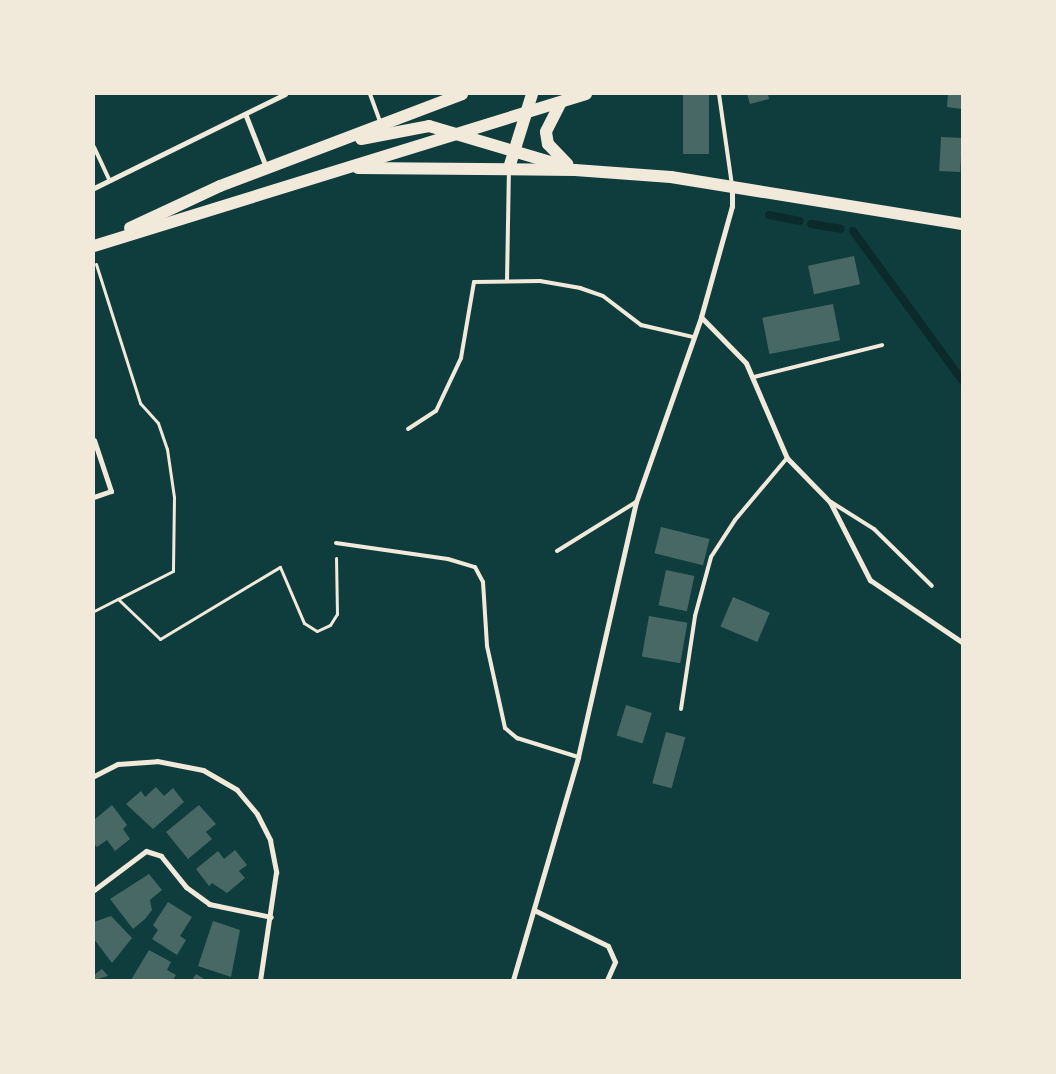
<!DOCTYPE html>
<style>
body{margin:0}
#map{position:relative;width:1056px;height:1074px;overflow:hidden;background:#0f3d3e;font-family:Overpass,sans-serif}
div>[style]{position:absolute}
.stream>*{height:8px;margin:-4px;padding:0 4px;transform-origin:4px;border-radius:4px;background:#0a2a2b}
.building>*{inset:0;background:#486865;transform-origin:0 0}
.path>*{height:3px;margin:-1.5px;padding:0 1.5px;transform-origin:1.5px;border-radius:1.5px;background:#f1e9da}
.service>*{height:4px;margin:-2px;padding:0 2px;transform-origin:2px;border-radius:2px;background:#f1e9da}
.minor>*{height:5px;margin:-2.5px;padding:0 2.5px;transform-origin:2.5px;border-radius:2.5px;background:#f1e9da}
.primary>*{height:12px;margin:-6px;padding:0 6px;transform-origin:6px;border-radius:6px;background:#f1e9da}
span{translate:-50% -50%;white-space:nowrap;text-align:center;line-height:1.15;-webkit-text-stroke:4px #f1e9da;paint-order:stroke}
.frame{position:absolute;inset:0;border:95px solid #f1e9da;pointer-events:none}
</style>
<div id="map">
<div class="stream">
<div style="left:769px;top:215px;width:31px;rotate:11deg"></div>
<div style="left:811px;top:224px;width:30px;rotate:9deg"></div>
<div style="left:853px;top:231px;width:185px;rotate:53.8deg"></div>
</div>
<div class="building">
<div style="left:683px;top:94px;width:26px;height:60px"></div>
<div style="clip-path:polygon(747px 94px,768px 94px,769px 99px,750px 104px)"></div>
<div style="clip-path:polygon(948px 94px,962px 94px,962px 109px,947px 107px)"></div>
<div style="left:941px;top:137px;width:21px;height:34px;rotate:3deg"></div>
<div style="left:854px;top:256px;width:29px;height:47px;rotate:78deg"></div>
<div style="left:833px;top:304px;width:37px;height:72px;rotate:79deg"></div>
<div style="left:661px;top:527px;width:50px;height:27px;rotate:14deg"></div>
<div style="left:666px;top:570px;width:29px;height:36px;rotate:12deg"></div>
<div style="left:733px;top:597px;width:40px;height:32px;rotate:23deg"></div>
<div style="left:649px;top:616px;width:39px;height:41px;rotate:10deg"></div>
<div style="left:626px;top:705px;width:27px;height:32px;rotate:17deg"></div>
<div style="left:666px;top:732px;width:20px;height:53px;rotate:15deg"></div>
<div style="clip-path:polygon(156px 787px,164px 796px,173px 788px,184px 802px,153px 829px,126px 804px,141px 791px,145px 797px)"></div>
<div style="clip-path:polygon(112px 805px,127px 825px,123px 829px,130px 839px,115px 851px,107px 840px,97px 847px,94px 844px,94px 820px)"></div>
<div style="clip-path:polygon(199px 805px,216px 824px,206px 832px,212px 839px,188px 859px,166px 832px)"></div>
<div style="clip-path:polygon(235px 850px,247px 865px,239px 871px,245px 878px,227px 893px,212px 883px,209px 886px,196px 869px,218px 851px,224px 859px)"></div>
<div style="clip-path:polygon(149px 874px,162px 890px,150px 900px,152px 910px,145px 919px,133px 929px,110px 899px)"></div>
<div style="clip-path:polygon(168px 902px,192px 917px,180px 936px,186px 940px,177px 955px,152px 939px,158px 930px,153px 925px)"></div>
<div style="clip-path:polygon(111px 916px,132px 938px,112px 963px,94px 939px,94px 922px)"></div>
<div style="clip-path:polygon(213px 921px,240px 930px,231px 977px,198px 966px)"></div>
<div style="clip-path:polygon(149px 950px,171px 962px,167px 970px,176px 975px,173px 980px,131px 980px)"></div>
<div style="clip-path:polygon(102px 969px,108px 976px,94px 980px,94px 975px)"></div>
<div style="clip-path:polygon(196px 974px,206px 980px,192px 980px)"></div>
</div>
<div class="path">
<div style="left:96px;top:264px;width:146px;rotate:72.4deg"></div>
<div style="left:140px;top:403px;width:27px;rotate:48deg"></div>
<div style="left:158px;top:423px;width:28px;rotate:71deg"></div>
<div style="left:167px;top:449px;width:49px;rotate:81.7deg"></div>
<div style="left:174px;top:497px;width:74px;rotate:90.8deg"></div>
<div style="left:173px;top:571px;width:62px;rotate:153deg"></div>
<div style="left:94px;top:611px;width:27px;rotate:-27deg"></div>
<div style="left:118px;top:599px;width:58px;rotate:43.6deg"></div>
<div style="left:160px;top:639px;width:140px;rotate:-31deg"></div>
<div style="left:280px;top:567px;width:61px;rotate:66.8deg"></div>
<div style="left:304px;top:623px;width:15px;rotate:32deg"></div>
<div style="left:317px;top:631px;width:14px;rotate:-25deg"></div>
<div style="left:330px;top:625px;width:13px;rotate:-58deg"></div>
<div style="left:337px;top:614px;width:56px;rotate:-91deg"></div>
</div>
<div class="service">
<div style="left:370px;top:94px;width:30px;rotate:70deg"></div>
<div style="left:719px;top:94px;width:92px;rotate:81.9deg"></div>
<div style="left:94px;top:147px;width:35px;rotate:65deg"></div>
<div style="left:507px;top:281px;width:110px;rotate:-89deg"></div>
<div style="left:754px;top:377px;width:132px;rotate:-14deg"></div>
<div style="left:408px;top:429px;width:33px;rotate:-33deg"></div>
<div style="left:436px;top:411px;width:59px;rotate:-64.7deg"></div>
<div style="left:461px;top:358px;width:77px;rotate:-80.3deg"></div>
<div style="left:474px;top:282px;width:66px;rotate:-0.9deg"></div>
<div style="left:540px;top:281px;width:41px;rotate:9.9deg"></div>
<div style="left:580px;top:288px;width:24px;rotate:19deg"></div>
<div style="left:603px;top:296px;width:48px;rotate:37.3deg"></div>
<div style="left:641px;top:325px;width:53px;rotate:13deg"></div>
<div style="left:831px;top:502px;width:51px;rotate:32.1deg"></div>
<div style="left:874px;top:529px;width:81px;rotate:44.5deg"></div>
<div style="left:336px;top:543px;width:113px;rotate:8.1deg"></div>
<div style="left:448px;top:559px;width:28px;rotate:17deg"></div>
<div style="left:475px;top:567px;width:17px;rotate:62deg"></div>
<div style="left:483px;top:582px;width:64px;rotate:86.4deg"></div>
<div style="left:487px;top:646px;width:84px;rotate:77.6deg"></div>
<div style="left:505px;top:728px;width:16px;rotate:40deg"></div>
<div style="left:517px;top:738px;width:64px;rotate:17.3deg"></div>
<div style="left:557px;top:551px;width:93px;rotate:-31.8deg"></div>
<div style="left:681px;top:709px;width:94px;rotate:-81.4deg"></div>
<div style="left:695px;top:616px;width:61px;rotate:-74.8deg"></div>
<div style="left:711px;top:557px;width:44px;rotate:-57deg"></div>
<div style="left:735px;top:520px;width:81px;rotate:-50deg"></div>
</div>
<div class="minor">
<div style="left:246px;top:116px;width:55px;rotate:68.6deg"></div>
<div style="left:94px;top:188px;width:213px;rotate:-26.2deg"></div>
<div style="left:701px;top:317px;width:64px;rotate:45.6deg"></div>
<div style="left:746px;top:363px;width:103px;rotate:66.7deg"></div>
<div style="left:787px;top:458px;width:62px;rotate:45.7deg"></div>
<div style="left:830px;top:502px;width:88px;rotate:62.9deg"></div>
<div style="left:870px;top:580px;width:111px;rotate:34deg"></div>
<div style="left:94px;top:440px;width:54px;rotate:71.6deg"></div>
<div style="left:111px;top:491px;width:18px;rotate:161deg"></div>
<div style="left:94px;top:776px;width:27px;rotate:-27deg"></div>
<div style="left:118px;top:764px;width:39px;rotate:-4deg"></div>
<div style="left:157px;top:761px;width:47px;rotate:11.1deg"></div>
<div style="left:203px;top:770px;width:39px;rotate:30deg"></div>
<div style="left:237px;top:790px;width:31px;rotate:50deg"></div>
<div style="left:257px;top:814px;width:29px;rotate:63deg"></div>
<div style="left:270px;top:840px;width:33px;rotate:79deg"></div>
<div style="left:276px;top:872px;width:109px;rotate:98.4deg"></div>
<div style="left:94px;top:890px;width:65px;rotate:-36.9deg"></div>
<div style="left:146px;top:851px;width:16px;rotate:18deg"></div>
<div style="left:161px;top:856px;width:40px;rotate:51deg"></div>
<div style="left:186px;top:887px;width:29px;rotate:36deg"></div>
<div style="left:209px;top:904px;width:63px;rotate:11.8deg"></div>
<div style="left:534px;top:910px;width:82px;rotate:25.9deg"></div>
<div style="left:608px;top:946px;width:17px;rotate:66deg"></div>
<div style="left:615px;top:962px;width:20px;rotate:114deg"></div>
<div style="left:513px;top:980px;width:232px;rotate:-73.7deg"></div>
<div style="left:578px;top:757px;width:262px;rotate:-77.2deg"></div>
<div style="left:636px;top:502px;width:196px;rotate:-70.6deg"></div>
<div style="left:701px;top:317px;width:115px;rotate:-74.4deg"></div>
<div style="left:732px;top:206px;width:18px;rotate:-90deg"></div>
</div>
<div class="primary">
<div style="left:560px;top:104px;width:31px;rotate:117deg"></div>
<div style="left:546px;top:132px;width:12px;rotate:81deg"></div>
<div style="left:548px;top:144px;width:28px;rotate:46deg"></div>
<div style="left:361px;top:139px;width:69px;rotate:-10.8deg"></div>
<div style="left:429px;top:126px;width:138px;rotate:16.5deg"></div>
<div style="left:358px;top:168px;width:217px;rotate:0.5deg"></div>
<div style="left:575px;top:170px;width:96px;rotate:4.2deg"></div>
<div style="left:671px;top:177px;width:295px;rotate:9.2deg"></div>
<div style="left:509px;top:168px;width:77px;rotate:-72.7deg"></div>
<div style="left:130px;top:228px;width:99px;rotate:-25deg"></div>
<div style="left:220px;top:186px;width:259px;rotate:-20.8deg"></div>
<div style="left:94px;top:246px;width:515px;rotate:-17.17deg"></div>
</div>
<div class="frame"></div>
</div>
